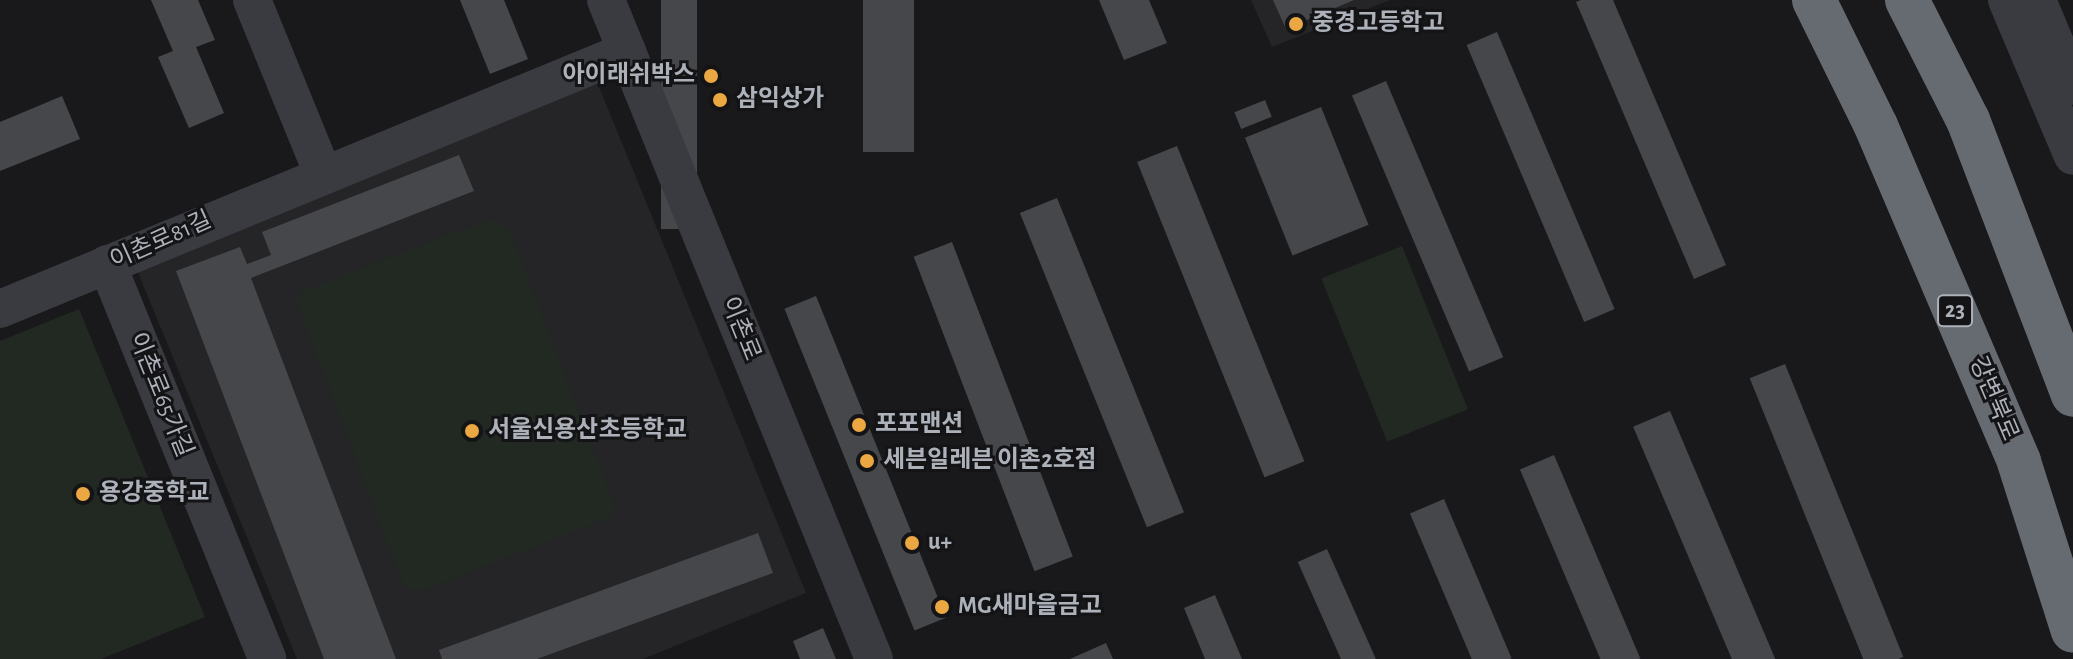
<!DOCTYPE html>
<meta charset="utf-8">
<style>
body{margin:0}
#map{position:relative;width:2073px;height:659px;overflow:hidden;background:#19191b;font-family:"Alegreya Sans","Noto Sans KR",sans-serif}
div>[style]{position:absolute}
.built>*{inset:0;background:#252528}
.green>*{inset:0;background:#212922;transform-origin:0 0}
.building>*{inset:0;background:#46474b;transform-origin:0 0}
.minor>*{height:38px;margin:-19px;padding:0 19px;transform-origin:19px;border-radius:19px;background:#3a3b40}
.highway>*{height:44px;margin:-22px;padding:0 22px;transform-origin:22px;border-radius:22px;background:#666a71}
.dots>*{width:22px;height:22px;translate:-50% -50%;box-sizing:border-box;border:4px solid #141416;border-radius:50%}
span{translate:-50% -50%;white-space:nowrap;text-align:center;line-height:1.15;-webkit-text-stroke:6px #141416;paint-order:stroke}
.shield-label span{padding:2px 6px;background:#141416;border:2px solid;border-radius:6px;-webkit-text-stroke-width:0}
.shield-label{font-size:22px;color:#acb1ba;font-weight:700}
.poi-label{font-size:24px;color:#acb1ba;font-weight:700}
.left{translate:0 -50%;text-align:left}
.right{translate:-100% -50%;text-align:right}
.street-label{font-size:24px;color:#acb1ba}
</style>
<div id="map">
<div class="built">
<div style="clip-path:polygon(1251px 0,1390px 0,1272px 47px)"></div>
<div style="clip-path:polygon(597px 82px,806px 593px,643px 659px,297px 659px,137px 270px)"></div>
</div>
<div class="green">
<div style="clip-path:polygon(489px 219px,509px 229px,616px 509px,610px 517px,425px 590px,409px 589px,403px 585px,296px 300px,300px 292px)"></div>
<div style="left:1402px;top:246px;width:176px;height:87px;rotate:68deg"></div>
<div style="clip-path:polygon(79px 309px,205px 617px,101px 659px,0 659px,0 341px)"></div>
</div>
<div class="building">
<div style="clip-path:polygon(151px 0,198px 0,215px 40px,196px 47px,224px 113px,189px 128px,158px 57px,173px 51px)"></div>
<div style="clip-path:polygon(460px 0,504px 0,528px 59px,490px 74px)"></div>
<div style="left:661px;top:0;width:36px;height:229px"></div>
<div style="left:863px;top:0;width:51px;height:152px"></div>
<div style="clip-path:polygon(1099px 0,1149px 0,1167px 43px,1124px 60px)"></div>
<div style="clip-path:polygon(1273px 0,1354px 0,1286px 29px)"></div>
<div style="clip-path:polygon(1581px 0,1613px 0,1726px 265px,1694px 279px,1576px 2px)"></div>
<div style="left:1497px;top:32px;width:301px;height:33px;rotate:67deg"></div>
<div style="left:1386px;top:81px;width:300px;height:37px;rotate:67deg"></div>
<div style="clip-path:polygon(62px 96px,80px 139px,0 171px,0 122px)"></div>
<div style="left:1265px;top:100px;width:18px;height:33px;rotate:68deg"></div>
<div style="left:1321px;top:107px;width:127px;height:82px;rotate:68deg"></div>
<div style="left:1177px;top:146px;width:340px;height:43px;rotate:68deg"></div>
<div style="clip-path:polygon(459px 155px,474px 191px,251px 278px,396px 659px,324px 659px,176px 271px,240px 247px,247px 264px,271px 255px,262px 232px)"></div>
<div style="left:1057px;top:198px;width:339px;height:40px;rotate:68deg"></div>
<div style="left:952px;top:242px;width:337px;height:41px;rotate:69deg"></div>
<div style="left:816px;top:296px;width:347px;height:34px;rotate:68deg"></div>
<div style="left:1785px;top:364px;width:316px;height:38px;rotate:68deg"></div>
<div style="left:1670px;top:411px;width:270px;height:40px;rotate:67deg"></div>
<div style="left:1554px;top:455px;width:221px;height:37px;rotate:67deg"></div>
<div style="left:1444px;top:499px;width:173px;height:37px;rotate:67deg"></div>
<div style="clip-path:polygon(758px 533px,773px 573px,537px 659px,442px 659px,439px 650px)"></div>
<div style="left:1327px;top:549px;width:120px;height:32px;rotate:66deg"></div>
<div style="clip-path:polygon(1215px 595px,1242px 659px,1205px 659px,1184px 608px)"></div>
<div style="clip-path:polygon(823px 628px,836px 659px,800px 659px,793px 641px)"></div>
<div style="clip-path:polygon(1106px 643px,1113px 659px,1070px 659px)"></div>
</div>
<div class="minor">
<div style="left:252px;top:0;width:188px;rotate:67.8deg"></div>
<div style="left:606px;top:0;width:711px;rotate:67.87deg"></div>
<div style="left:2007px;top:0;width:169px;rotate:67.1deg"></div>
<div style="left:2037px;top:0;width:93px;rotate:67.3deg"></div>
<div style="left:107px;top:264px;width:426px;rotate:67.9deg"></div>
<div style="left:0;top:309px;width:678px;rotate:-22.37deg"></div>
</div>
<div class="highway">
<div style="left:1814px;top:0;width:140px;rotate:63.8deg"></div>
<div style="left:1876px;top:126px;width:365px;rotate:66.9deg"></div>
<div style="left:2019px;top:462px;width:177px;rotate:72.3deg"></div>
<div style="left:1907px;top:0;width:135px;rotate:63.1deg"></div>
<div style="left:1968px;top:120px;width:294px;rotate:69.1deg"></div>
</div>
<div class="dots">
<div style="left:1296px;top:24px;background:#eba741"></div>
<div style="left:711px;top:76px;background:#eba741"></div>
<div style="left:720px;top:100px;background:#eba741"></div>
<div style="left:859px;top:425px;background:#eba741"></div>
<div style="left:472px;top:431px;background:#eba741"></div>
<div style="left:867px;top:461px;background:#eba741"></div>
<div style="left:83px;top:494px;background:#eba741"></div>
<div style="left:912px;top:543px;background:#eba741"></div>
<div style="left:942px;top:607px;background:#eba741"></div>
</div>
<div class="shield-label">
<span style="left:1955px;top:311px">23</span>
</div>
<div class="poi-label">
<span class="left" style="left:1312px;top:24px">중경고등학고</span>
<span class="right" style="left:695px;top:76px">아이래쉬박스</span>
<span class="left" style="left:736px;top:100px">삼익상가</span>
<span class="left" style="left:875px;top:425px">포포맨션</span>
<span class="left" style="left:488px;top:431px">서울신용산초등학교</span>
<span class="left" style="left:883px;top:461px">세븐일레븐 이촌2호점</span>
<span class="left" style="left:99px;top:494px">용강중학교</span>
<span class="left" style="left:928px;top:543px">u+</span>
<span class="left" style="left:958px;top:607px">MG새마을금고</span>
</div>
<div class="street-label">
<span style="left:161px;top:241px;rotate:-24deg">이촌로81길</span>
<span style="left:740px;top:329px;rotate:68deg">이촌로</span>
<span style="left:160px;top:395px;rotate:68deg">이촌로65가길</span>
<span style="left:1993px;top:399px;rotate:67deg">강변북로</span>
</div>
</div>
